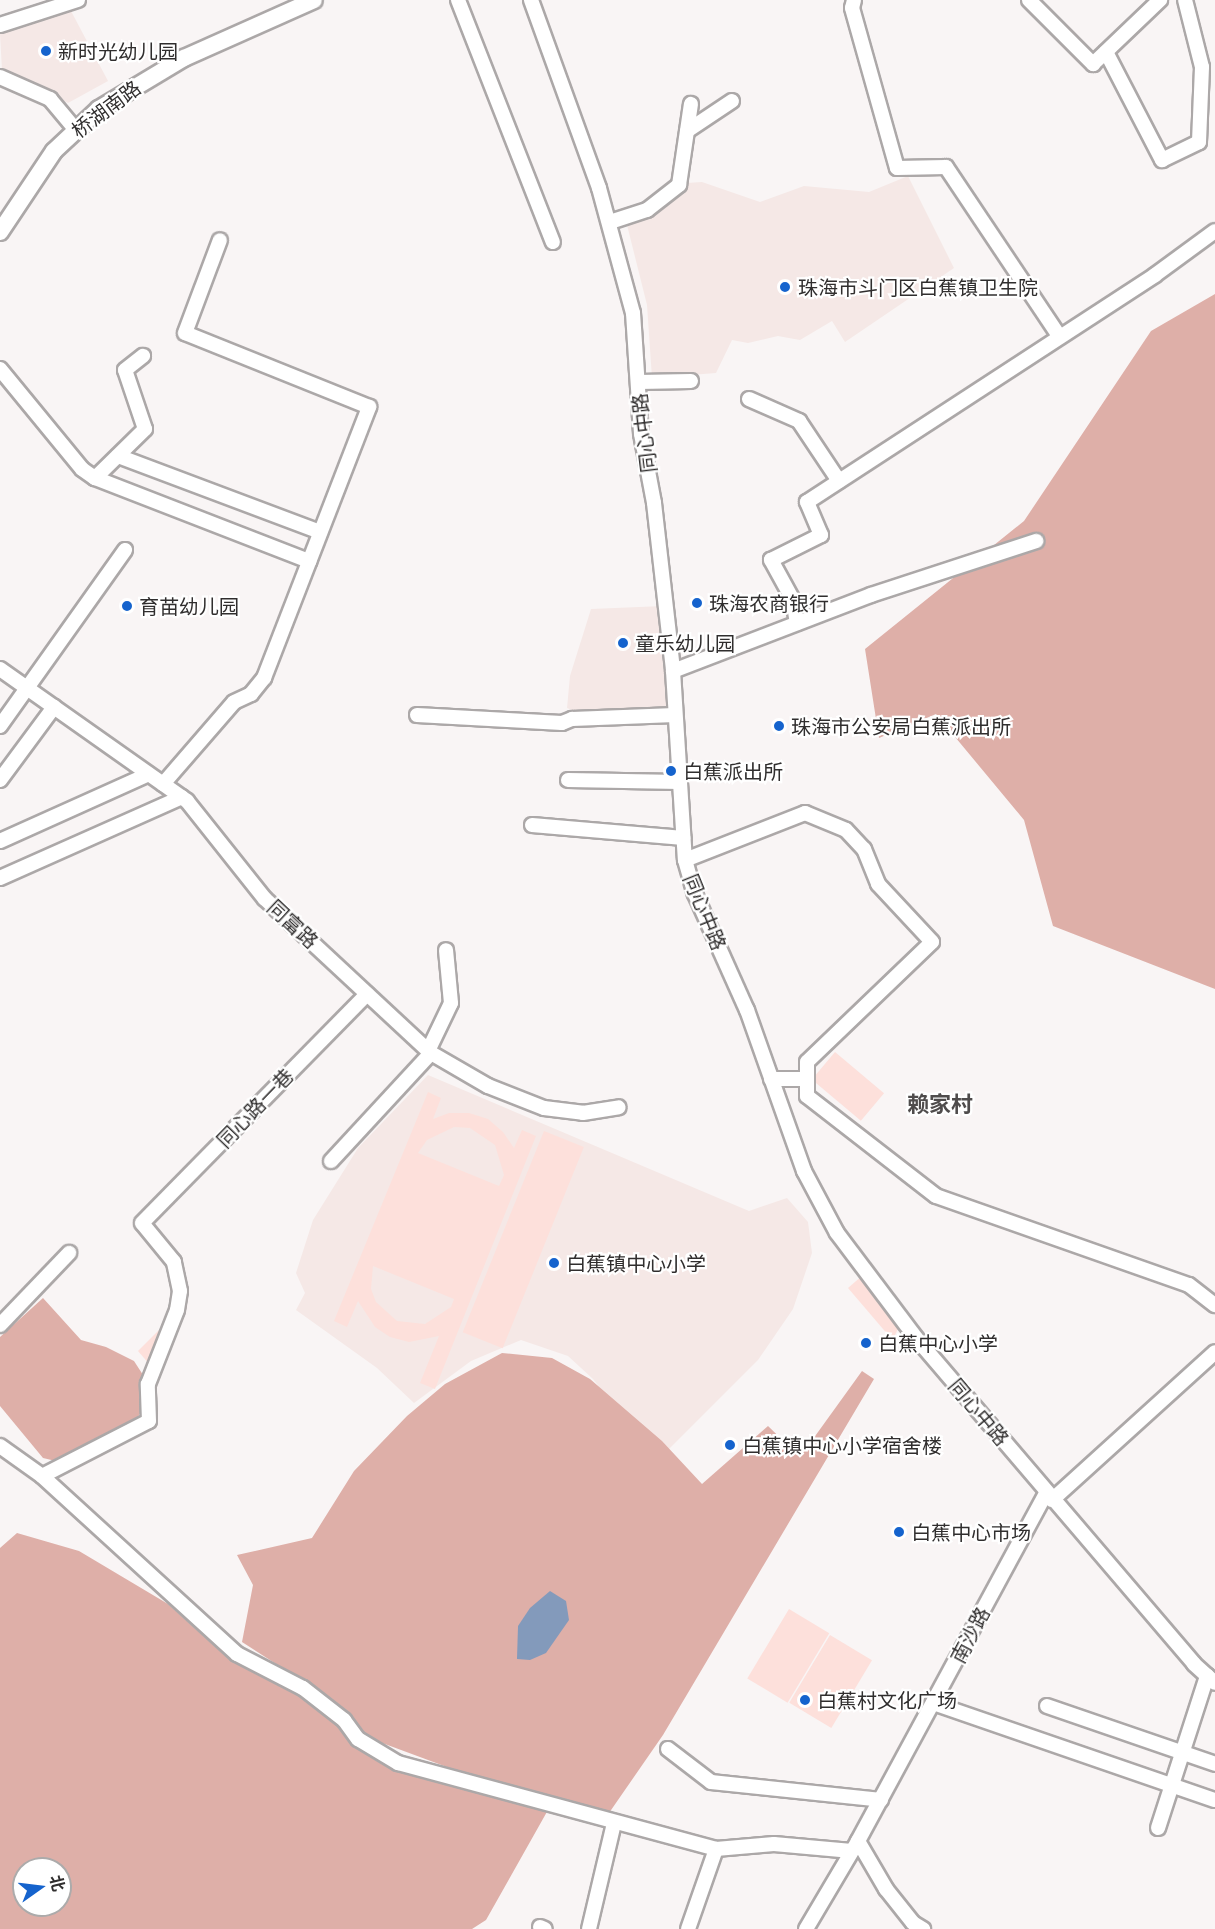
<!DOCTYPE html>
<meta charset="utf-8">
<style>
body{margin:0}
#map{position:relative;width:1215px;height:1929px;overflow:hidden;background:#f9f5f5;font-family:"Archivo Narrow","Noto Sans SC",sans-serif}
div>[style]{position:absolute}
.built>*{inset:0;background:#f5e8e6}
.green>*{inset:0;background:#fde0db;transform-origin:0 0}
.forest>*{inset:0;background:#deafa8}
.water>*{inset:0;background:#839abb}
.roads{filter:drop-shadow(2px 0 #aca8a8) drop-shadow(-2px 0 #aca8a8) drop-shadow(0 2px #aca8a8) drop-shadow(0 -2px #aca8a8)}
.minor>*{height:14px;margin:-7px;padding:0 7px;transform-origin:7px;border-radius:7px;background:#fff}
.major>*{height:16px;margin:-8px;padding:0 8px;transform-origin:8px;border-radius:8px;background:#fff}
.dots>*{width:16px;height:16px;translate:-50% -50%;box-sizing:border-box;border:3px solid #fff;border-radius:50%}
span{translate:-50% -50%;white-space:nowrap;text-align:center;line-height:1.15;-webkit-text-stroke:4.5px #fff;paint-order:stroke}
.poi-label{font-size:20px;color:#302e2e}
.left{translate:0 -50%;text-align:left}
.street-label{font-size:20px;color:#302e2e}
.quarter-label{font-size:22px;color:#4f4c4c;font-weight:700}
.north{position:absolute;left:12px;top:1857px;width:60px;height:60px;box-sizing:border-box;background:#fff;border:2px solid #acabab;border-radius:50%;rotate:76deg;font-size:16px;font-weight:700;line-height:24px;text-align:center;color:#302e2e}
.north::after{content:'';display:block;margin:auto;width:21px;height:27px;background:#1563cd;clip-path:polygon(50% 0,100% 100%,50% 72%,0 100%)}
</style>
<div id="map">
<div class="built">
<div style="clip-path:polygon(71px 11px,108px 81px,68px 103px,2px 70px,0 34px)"></div>
<div style="clip-path:polygon(908px 176px,954px 268px,845px 342px,832px 321px,800px 340px,778px 336px,748px 343px,732px 340px,716px 373px,652px 378px,647px 305px,627px 225px,635px 217px,649px 212px,687px 183px,702px 182px,760px 202px,804px 186px,869px 192px)"></div>
<div style="clip-path:polygon(663px 606px,669px 707px,651px 712px,581px 714px,567px 708px,570px 676px,591px 609px)"></div>
<div style="clip-path:polygon(428px 1075px,749px 1211px,787px 1198px,808px 1222px,812px 1253px,793px 1309px,758px 1360px,648px 1470px,634px 1432px,593px 1379px,568px 1356px,521px 1340px,471px 1361px,414px 1403px,377px 1368px,296px 1310px,305px 1293px,296px 1273px,313px 1220px,358px 1148px)"></div>
</div>
<div class="green">
<div style="left:835px;top:1052px;width:64px;height:36px;rotate:40deg"></div>
<div style="clip-path:polygon(evenodd,428px 1092px,441px 1098px,433px 1119px,449px 1113px,469px 1113px,488px 1119px,503px 1132px,514px 1148px,522px 1130px,536px 1136px,435px 1389px,420px 1383px,439px 1336px,409px 1342px,390px 1337px,375px 1327px,358px 1301px,347px 1327px,334px 1321px,428px 1092px,454px 1127px,470px 1128px,495px 1145px,504px 1175px,499px 1186px,418px 1153px,427px 1140px,454px 1127px,428px 1092px,373px 1266px,454px 1299px,451px 1307px,425px 1324px,397px 1321px,376px 1302px,371px 1289px,373px 1266px)"></div>
<div style="left:544px;top:1131px;width:43px;height:217px;rotate:22deg"></div>
<div style="clip-path:polygon(863px 1275px,900px 1325px,894px 1337px,889px 1336px,848px 1288px)"></div>
<div style="clip-path:polygon(166px 1323px,150px 1365px,138px 1351px)"></div>
<div style="left:789px;top:1609px;width:47px;height:81px;rotate:31deg"></div>
<div style="left:830px;top:1635px;width:49px;height:79px;rotate:31deg"></div>
</div>
<div class="forest">
<div style="clip-path:polygon(1215px 294px,1215px 989px,1053px 926px,1024px 820px,936px 714px,879px 738px,865px 649px,1024px 521px,1151px 331px)"></div>
<div style="clip-path:polygon(43px 1298px,81px 1340px,106px 1347px,134px 1361px,145px 1378px,143px 1409px,134px 1423px,60px 1462px,43px 1458px,0 1406px,0 1337px)"></div>
<div style="clip-path:polygon(502px 1353px,552px 1358px,590px 1379px,662px 1441px,702px 1484px,768px 1426px,800px 1457px,862px 1371px,874px 1379px,663px 1735px,609px 1813px,482px 1780px,366px 1737px,318px 1691px,242px 1642px,253px 1585px,237px 1555px,312px 1538px,354px 1471px,407px 1416px,445px 1384px)"></div>
<div style="clip-path:polygon(evenodd,17px 1533px,79px 1551px,168px 1604px,232px 1662px,287px 1684px,335px 1717px,348px 1738px,423px 1779px,548px 1810px,486px 1920px,472px 1929px,0 1929px,0 1548px,17px 1533px,24px 1869px,60px 1869px,60px 1905px,24px 1905px,24px 1869px)"></div>
</div>
<div class="water">
<div style="clip-path:polygon(550px 1591px,566px 1601px,569px 1620px,546px 1653px,530px 1660px,517px 1659px,518px 1626px,530px 1608px)"></div>
</div>
<div class="roads">
<div class="minor">
<div style="left:458px;top:0;width:260px;rotate:68.6deg"></div>
<div style="left:531px;top:0;width:200px;rotate:70.1deg"></div>
<div style="left:599px;top:188px;width:130px;rotate:74.8deg"></div>
<div style="left:633px;top:313px;width:121px;rotate:86.2deg"></div>
<div style="left:641px;top:434px;width:70px;rotate:79.3deg"></div>
<div style="left:654px;top:503px;width:169px;rotate:83.5deg"></div>
<div style="left:673px;top:671px;width:189px;rotate:86.4deg"></div>
<div style="left:685px;top:860px;width:35px;rotate:74deg"></div>
<div style="left:695px;top:894px;width:127px;rotate:65.9deg"></div>
<div style="left:747px;top:1010px;width:171px;rotate:70.5deg"></div>
<div style="left:804px;top:1171px;width:70px;rotate:62deg"></div>
<div style="left:837px;top:1233px;width:131px;rotate:53deg"></div>
<div style="left:916px;top:1338px;width:428px;rotate:49.5deg"></div>
<div style="left:1194px;top:1664px;width:28px;rotate:42deg"></div>
<div style="left:854px;top:0;width:8px;rotate:104deg"></div>
<div style="left:852px;top:8px;width:166px;rotate:74.3deg"></div>
<div style="left:897px;top:168px;width:49px;rotate:-1.2deg"></div>
<div style="left:946px;top:167px;width:203px;rotate:56.2deg"></div>
<div style="left:1029px;top:0;width:91px;rotate:45deg"></div>
<div style="left:1093px;top:64px;width:93px;rotate:-43.7deg"></div>
<div style="left:0;top:25px;width:82px;rotate:-17.8deg"></div>
<div style="left:1106px;top:52px;width:122px;rotate:62.6deg"></div>
<div style="left:1162px;top:160px;width:41px;rotate:-25.9deg"></div>
<div style="left:1199px;top:142px;width:75px;rotate:-87.7deg"></div>
<div style="left:1202px;top:67px;width:69px;rotate:-104.2deg"></div>
<div style="left:0;top:77px;width:55px;rotate:23.7deg"></div>
<div style="left:50px;top:99px;width:39px;rotate:50deg"></div>
<div style="left:687px;top:131px;width:54px;rotate:-33.7deg"></div>
<div style="left:610px;top:222px;width:39px;rotate:-18deg"></div>
<div style="left:647px;top:210px;width:41px;rotate:-38deg"></div>
<div style="left:679px;top:185px;width:82px;rotate:-81.6deg"></div>
<div style="left:0;top:369px;width:129px;rotate:50.6deg"></div>
<div style="left:82px;top:469px;width:16px;rotate:35deg"></div>
<div style="left:95px;top:478px;width:230px;rotate:21.2deg"></div>
<div style="left:639px;top:382px;width:52px;rotate:-1.1deg"></div>
<div style="left:749px;top:399px;width:55px;rotate:23.7deg"></div>
<div style="left:799px;top:421px;width:72px;rotate:56.3deg"></div>
<div style="left:118px;top:456px;width:216px;rotate:20.6deg"></div>
<div style="left:95px;top:478px;width:70px;rotate:-44.4deg"></div>
<div style="left:145px;top:429px;width:62px;rotate:-108.7deg"></div>
<div style="left:125px;top:370px;width:23px;rotate:-38deg"></div>
<div style="left:797px;top:623px;width:23px;rotate:-100deg"></div>
<div style="left:793px;top:600px;width:46px;rotate:-118.8deg"></div>
<div style="left:771px;top:560px;width:56px;rotate:-26.6deg"></div>
<div style="left:821px;top:535px;width:36px;rotate:-113deg"></div>
<div style="left:807px;top:502px;width:415px;rotate:-33.1deg"></div>
<div style="left:1155px;top:275px;width:74px;rotate:-36.3deg"></div>
<div style="left:0;top:669px;width:229px;rotate:35.2deg"></div>
<div style="left:187px;top:801px;width:125px;rotate:51.5deg"></div>
<div style="left:265px;top:899px;width:226px;rotate:42.9deg"></div>
<div style="left:431px;top:1053px;width:66px;rotate:30.1deg"></div>
<div style="left:488px;top:1086px;width:60px;rotate:21.4deg"></div>
<div style="left:544px;top:1108px;width:39px;rotate:7deg"></div>
<div style="left:583px;top:1113px;width:36px;rotate:-9deg"></div>
<div style="left:673px;top:671px;width:212px;rotate:-21deg"></div>
<div style="left:871px;top:595px;width:174px;rotate:-18.1deg"></div>
<div style="left:417px;top:715px;width:145px;rotate:3.2deg"></div>
<div style="left:562px;top:723px;width:11px;rotate:-22deg"></div>
<div style="left:572px;top:719px;width:103px;rotate:-2.2deg"></div>
<div style="left:0;top:726px;width:216px;rotate:-54.6deg"></div>
<div style="left:0;top:780px;width:91px;rotate:-53.5deg"></div>
<div style="left:568px;top:780px;width:112px;rotate:1deg"></div>
<div style="left:163px;top:784px;width:108px;rotate:-49.1deg"></div>
<div style="left:234px;top:702px;width:19px;rotate:-25deg"></div>
<div style="left:251px;top:694px;width:21px;rotate:-51deg"></div>
<div style="left:264px;top:678px;width:291px;rotate:-68.8deg"></div>
<div style="left:369px;top:407px;width:198px;rotate:-158.1deg"></div>
<div style="left:185px;top:333px;width:99px;rotate:-69.4deg"></div>
<div style="left:532px;top:825px;width:152px;rotate:4.9deg"></div>
<div style="left:0;top:841px;width:163px;rotate:-24.2deg"></div>
<div style="left:685px;top:860px;width:129px;rotate:-21.4deg"></div>
<div style="left:805px;top:813px;width:44px;rotate:22.5deg"></div>
<div style="left:846px;top:830px;width:26px;rotate:47deg"></div>
<div style="left:864px;top:849px;width:38px;rotate:68deg"></div>
<div style="left:878px;top:884px;width:79px;rotate:47deg"></div>
<div style="left:932px;top:942px;width:173px;rotate:136.2deg"></div>
<div style="left:807px;top:1062px;width:34px;rotate:90deg"></div>
<div style="left:807px;top:1096px;width:163px;rotate:37.8deg"></div>
<div style="left:936px;top:1196px;width:268px;rotate:19.4deg"></div>
<div style="left:1189px;top:1285px;width:33px;rotate:38deg"></div>
<div style="left:0;top:878px;width:199px;rotate:-24deg"></div>
<div style="left:428px;top:1051px;width:53px;rotate:-64.4deg"></div>
<div style="left:451px;top:1003px;width:53px;rotate:-95.4deg"></div>
<div style="left:771px;top:1079px;width:36px"></div>
<div style="left:331px;top:1161px;width:147px;rotate:-47.2deg"></div>
<div style="left:0;top:1325px;width:100px;rotate:-46.2deg"></div>
<div style="left:0;top:1446px;width:52px;rotate:35.5deg"></div>
<div style="left:42px;top:1476px;width:264px;rotate:42.4deg"></div>
<div style="left:237px;top:1654px;width:74px;rotate:27.3deg"></div>
<div style="left:303px;top:1688px;width:52px;rotate:38deg"></div>
<div style="left:344px;top:1720px;width:24px;rotate:54deg"></div>
<div style="left:358px;top:1739px;width:47px;rotate:31deg"></div>
<div style="left:398px;top:1763px;width:329px;rotate:15.1deg"></div>
<div style="left:716px;top:1849px;width:58px;rotate:-4.9deg"></div>
<div style="left:774px;top:1844px;width:78px;rotate:5.1deg"></div>
<div style="left:42px;top:1476px;width:120px;rotate:-27.2deg"></div>
<div style="left:149px;top:1421px;width:37px;rotate:-92deg"></div>
<div style="left:148px;top:1384px;width:79px;rotate:-68.6deg"></div>
<div style="left:177px;top:1310px;width:19px;rotate:-81deg"></div>
<div style="left:180px;top:1291px;width:30px;rotate:-102deg"></div>
<div style="left:174px;top:1262px;width:50px;rotate:-129.4deg"></div>
<div style="left:142px;top:1223px;width:321px;rotate:-45.5deg"></div>
<div style="left:1052px;top:1500px;width:220px;rotate:-42.2deg"></div>
<div style="left:933px;top:1703px;width:298px;rotate:19deg"></div>
<div style="left:1047px;top:1706px;width:178px;rotate:19deg"></div>
<div style="left:668px;top:1749px;width:54px;rotate:37.5deg"></div>
<div style="left:711px;top:1782px;width:171px;rotate:6deg"></div>
<div style="left:1158px;top:1828px;width:160px;rotate:-72.1deg"></div>
<div style="left:858px;top:1841px;width:56px;rotate:59.7deg"></div>
<div style="left:886px;top:1889px;width:43px;rotate:51.5deg"></div>
<div style="left:913px;top:1923px;width:12px;rotate:31deg"></div>
<div style="left:540px;top:1927px;width:5px;rotate:22deg"></div>
<div style="left:589px;top:1929px;width:109px;rotate:-76.7deg"></div>
<div style="left:688px;top:1929px;width:85px;rotate:-70.7deg"></div>
<div style="left:806px;top:1929px;width:102px;rotate:-59.4deg"></div>
<div style="left:858px;top:1841px;width:396px;rotate:-61.6deg"></div>
</div>
<div class="major">
<div style="left:0;top:232px;width:97px;rotate:-56.3deg"></div>
<div style="left:54px;top:151px;width:62px;rotate:-43deg"></div>
<div style="left:99px;top:109px;width:99px;rotate:-31deg"></div>
<div style="left:184px;top:58px;width:142px;rotate:-24deg"></div>
</div>
</div>
<div class="dots">
<div style="left:46px;top:51px;background:#1563cd"></div>
<div style="left:785px;top:287px;background:#1563cd"></div>
<div style="left:697px;top:603px;background:#1563cd"></div>
<div style="left:127px;top:606px;background:#1563cd"></div>
<div style="left:623px;top:643px;background:#1563cd"></div>
<div style="left:779px;top:726px;background:#1563cd"></div>
<div style="left:671px;top:771px;background:#1563cd"></div>
<div style="left:554px;top:1263px;background:#1563cd"></div>
<div style="left:866px;top:1343px;background:#1563cd"></div>
<div style="left:730px;top:1445px;background:#1563cd"></div>
<div style="left:899px;top:1532px;background:#1563cd"></div>
<div style="left:805px;top:1700px;background:#1563cd"></div>
</div>
<div class="poi-label">
<span class="left" style="left:58px;top:51px">新时光幼儿园</span>
<span class="left" style="left:798px;top:287px">珠海市斗门区白蕉镇卫生院</span>
<span class="left" style="left:709px;top:603px">珠海农商银行</span>
<span class="left" style="left:139px;top:606px">育苗幼儿园</span>
<span class="left" style="left:635px;top:643px">童乐幼儿园</span>
<span class="left" style="left:791px;top:726px">珠海市公安局白蕉派出所</span>
<span class="left" style="left:683px;top:771px">白蕉派出所</span>
<span class="left" style="left:566px;top:1263px">白蕉镇中心小学</span>
<span class="left" style="left:878px;top:1343px">白蕉中心小学</span>
<span class="left" style="left:742px;top:1445px">白蕉镇中心小学宿舍楼</span>
<span class="left" style="left:911px;top:1532px">白蕉中心市场</span>
<span class="left" style="left:817px;top:1700px">白蕉村文化广场</span>
</div>
<div class="street-label">
<span style="left:106px;top:109px;rotate:-37deg">桥湖南路</span>
<span style="left:644px;top:433px;rotate:-97deg">同心中路</span>
<span style="left:705px;top:912px;rotate:68deg">同心中路</span>
<span style="left:293px;top:924px;rotate:43deg">同富路</span>
<span style="left:255px;top:1108px;rotate:-46deg">同心路一巷</span>
<span style="left:979px;top:1412px;rotate:50deg">同心中路</span>
<span style="left:970px;top:1635px;rotate:-62deg">南沙路</span>
</div>
<div class="quarter-label">
<span style="left:940px;top:1105px">赖家村</span>
</div>
<div class="north">北</div>
</div>
